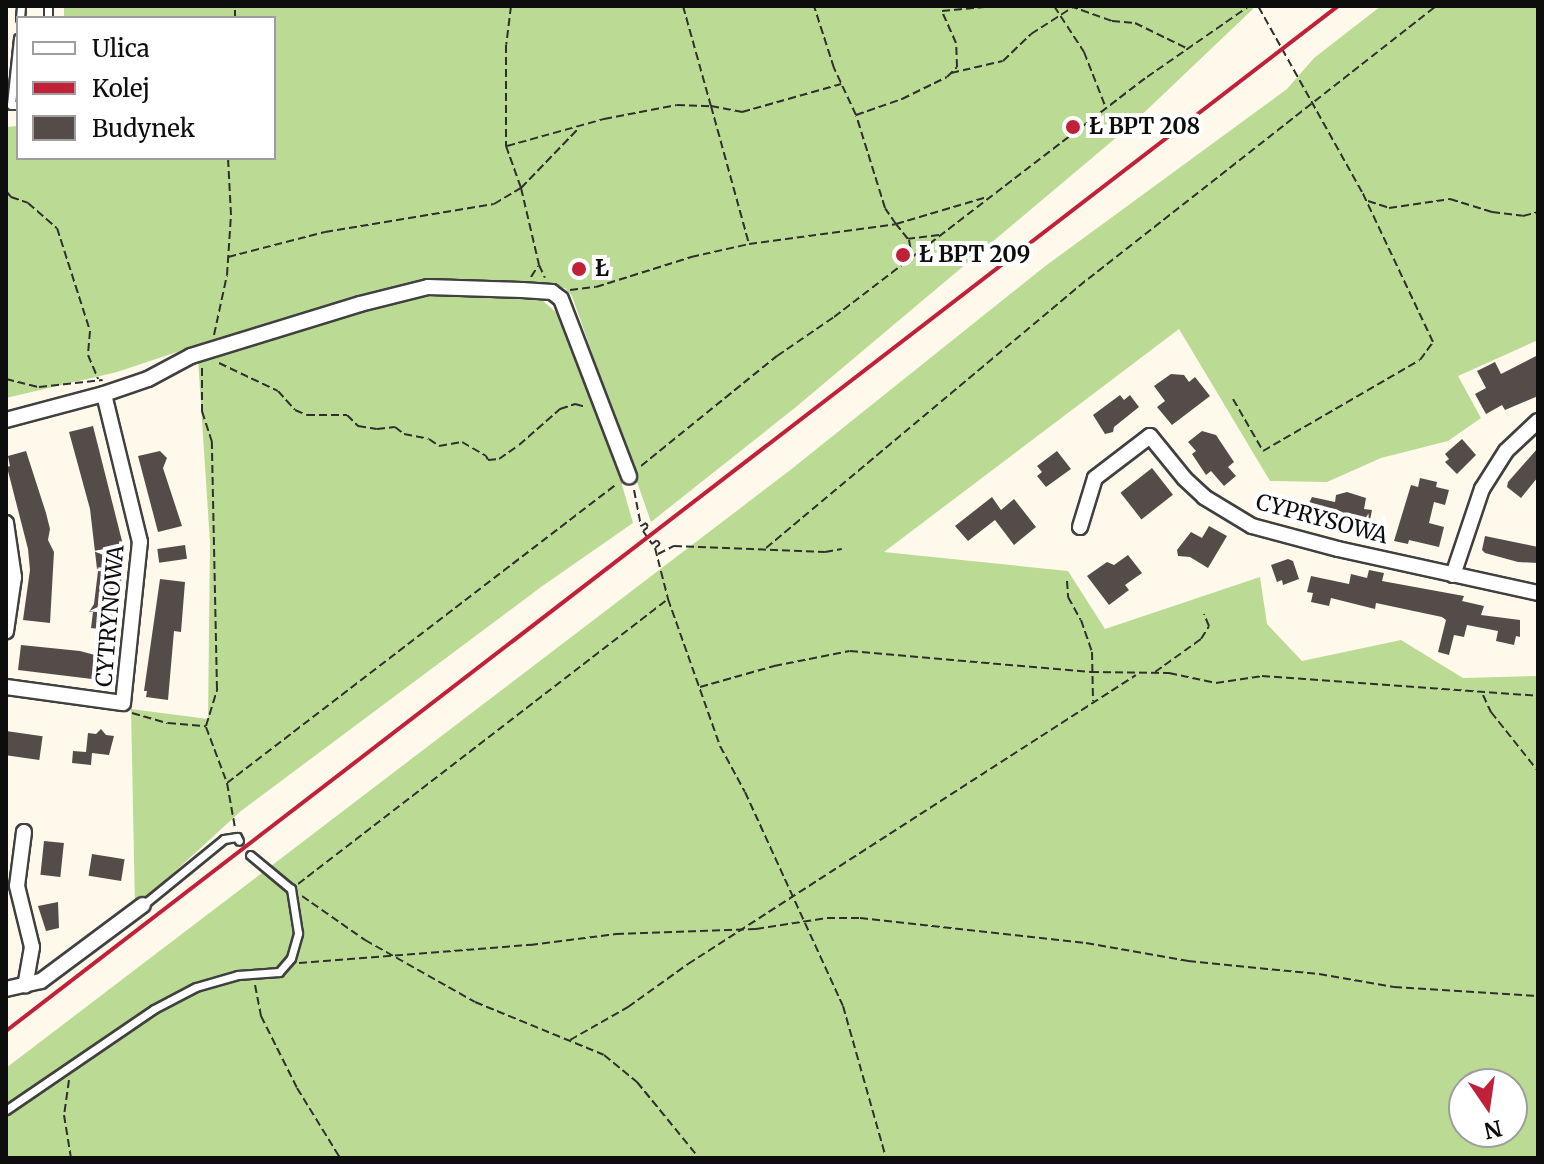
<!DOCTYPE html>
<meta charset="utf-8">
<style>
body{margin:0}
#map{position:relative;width:1544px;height:1164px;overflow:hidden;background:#fff9ec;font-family:Merriweather,serif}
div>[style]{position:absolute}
.forest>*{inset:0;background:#bbdb94}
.building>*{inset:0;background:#554c49;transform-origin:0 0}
.path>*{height:2px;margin-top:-1px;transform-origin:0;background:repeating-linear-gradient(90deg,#2f2f2f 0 8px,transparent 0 12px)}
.roads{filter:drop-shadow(2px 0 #404040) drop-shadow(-2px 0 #404040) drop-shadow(0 2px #404040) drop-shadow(0 -2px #404040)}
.lane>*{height:7px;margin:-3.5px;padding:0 3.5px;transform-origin:3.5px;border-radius:3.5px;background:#fff}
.street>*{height:14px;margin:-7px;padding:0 7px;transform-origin:7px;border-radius:7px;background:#fff}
.rail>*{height:4px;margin:-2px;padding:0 2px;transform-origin:2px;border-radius:2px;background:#c02138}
.dots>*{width:22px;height:22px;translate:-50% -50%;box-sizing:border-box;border:4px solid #fff;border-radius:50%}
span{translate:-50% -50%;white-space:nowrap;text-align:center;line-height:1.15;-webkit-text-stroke:8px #fff;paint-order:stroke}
.poi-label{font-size:22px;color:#0d0d0d;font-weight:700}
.left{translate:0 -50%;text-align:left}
.street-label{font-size:22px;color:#0d0d0d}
.frame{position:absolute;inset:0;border:8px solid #0d0d0d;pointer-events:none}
.legend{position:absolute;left:16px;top:16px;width:260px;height:144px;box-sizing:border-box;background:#fff;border:2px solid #9e9e9e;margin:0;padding:10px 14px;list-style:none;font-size:24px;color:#0d0d0d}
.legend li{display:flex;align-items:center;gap:16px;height:40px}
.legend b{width:40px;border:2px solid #9e9e9e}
.north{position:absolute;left:1448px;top:1068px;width:80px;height:80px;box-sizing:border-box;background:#fff;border:2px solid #9e9e9e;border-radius:50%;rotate:167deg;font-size:22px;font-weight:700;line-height:32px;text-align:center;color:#0d0d0d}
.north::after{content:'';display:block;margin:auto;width:28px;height:36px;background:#c02138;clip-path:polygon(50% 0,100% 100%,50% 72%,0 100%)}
</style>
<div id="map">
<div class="forest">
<div style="clip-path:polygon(64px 6px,1252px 6px,1253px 9px,1130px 126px,796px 407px,651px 522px,572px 296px,565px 288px,432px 282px,213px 340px,117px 372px,6px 398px,6px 127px,18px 126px,18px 158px,274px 158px,274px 18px,64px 18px)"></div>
<div style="clip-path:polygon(evenodd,1381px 6px,1538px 6px,1538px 340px,1458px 376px,1481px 418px,1448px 441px,1381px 458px,1327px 482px,1270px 481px,1179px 329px,884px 552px,1068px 571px,1105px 629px,1260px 577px,1267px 624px,1302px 661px,1401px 640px,1463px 678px,1538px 676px,1538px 1158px,6px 1158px,6px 1068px,789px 471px,1044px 267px,1287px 89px,1314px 58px,1381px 6px,1464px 1084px,1512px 1084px,1512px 1132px,1464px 1132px,1464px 1084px)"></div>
<div style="clip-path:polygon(431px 294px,542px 300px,558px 314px,616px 464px,633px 523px,541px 587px,241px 811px,135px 908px,131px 709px,208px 719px,210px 543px,198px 359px,283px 331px)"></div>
</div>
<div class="building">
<div style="clip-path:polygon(1538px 355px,1538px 396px,1505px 410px,1502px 405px,1486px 414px,1475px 394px,1486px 388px,1477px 371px,1495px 362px,1501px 374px)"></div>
<div style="clip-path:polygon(1171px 374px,1184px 375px,1189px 382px,1195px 377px,1210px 396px,1172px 425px,1157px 407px,1165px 401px,1154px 386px)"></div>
<div style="clip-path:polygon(1120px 395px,1124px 400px,1130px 395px,1139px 407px,1114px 427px,1113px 432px,1105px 434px,1093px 415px)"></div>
<div style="clip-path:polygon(93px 426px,122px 541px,124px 566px,97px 569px,90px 509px,69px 432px)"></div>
<div style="clip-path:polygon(1202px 431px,1216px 435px,1234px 462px,1228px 467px,1236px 476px,1224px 486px,1211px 471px,1206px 475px,1192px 454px,1196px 451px,1188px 442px)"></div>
<div style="clip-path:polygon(1462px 439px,1476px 455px,1457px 474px,1445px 462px,1449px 459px,1445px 454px)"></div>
<div style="clip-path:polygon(1538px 448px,1538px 477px,1521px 498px,1507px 487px,1508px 482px)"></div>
<div style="clip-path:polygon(26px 451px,46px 513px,50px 529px,48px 540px,54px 552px,50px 623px,23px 620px,30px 570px,28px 549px,7px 467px,10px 466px,8px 456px)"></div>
<div style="clip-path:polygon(160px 451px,167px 458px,163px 468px,182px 526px,158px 532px,138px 456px)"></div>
<div style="clip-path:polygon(1057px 451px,1071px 469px,1046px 487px,1037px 476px,1042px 472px,1037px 466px)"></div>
<div style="left:1152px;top:468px;width:34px;height:40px;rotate:52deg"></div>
<div style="clip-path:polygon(1420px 478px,1437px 482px,1436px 487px,1449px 490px,1445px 505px,1434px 502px,1429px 523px,1444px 527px,1439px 547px,1409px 540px,1408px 544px,1394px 541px,1411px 485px,1418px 487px)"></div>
<div style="clip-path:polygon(1347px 492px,1366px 498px,1364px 509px,1372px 510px,1370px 520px,1306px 509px,1312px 497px,1335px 502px,1336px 495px)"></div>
<div style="clip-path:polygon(992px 497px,1001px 510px,1014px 499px,1036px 527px,1014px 545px,995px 520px,968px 541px,955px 526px)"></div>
<div style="clip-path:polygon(1209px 526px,1227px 536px,1208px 568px,1190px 557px,1178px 556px,1177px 550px,1191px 532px,1202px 538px)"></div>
<div style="clip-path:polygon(1485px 536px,1538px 547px,1538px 563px,1518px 562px,1485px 553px,1482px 550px)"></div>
<div style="left:185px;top:545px;width:14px;height:28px;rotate:82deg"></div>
<div style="clip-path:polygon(1128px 555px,1142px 573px,1125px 585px,1129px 590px,1109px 605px,1087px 576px,1107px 562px,1114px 565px)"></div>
<div style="clip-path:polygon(1288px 559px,1293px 561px,1299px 579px,1283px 585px,1282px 580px,1277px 582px,1271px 565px)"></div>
<div style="clip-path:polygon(1369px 570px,1384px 573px,1382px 581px,1464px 596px,1462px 601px,1484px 606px,1481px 615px,1520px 620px,1520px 637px,1516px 636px,1514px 645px,1496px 641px,1498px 631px,1467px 625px,1464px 637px,1454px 635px,1449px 655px,1438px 652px,1446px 620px,1442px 617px,1376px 603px,1375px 609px,1331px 598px,1329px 606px,1311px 602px,1313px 593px,1307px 592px,1311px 576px,1349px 584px,1351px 574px,1367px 578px)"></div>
<div style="clip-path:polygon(98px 571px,122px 574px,115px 631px,91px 628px,93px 612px,89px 612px,94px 604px)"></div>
<div style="clip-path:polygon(160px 579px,185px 582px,181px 632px,174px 631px,168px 700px,146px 697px,147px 691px,144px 691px)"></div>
<div style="clip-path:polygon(21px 645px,80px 651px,95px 655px,94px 662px,101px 669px,93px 671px,92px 679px,18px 670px)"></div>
<div style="clip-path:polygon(101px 729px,106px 735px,114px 736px,109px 755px,92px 753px,91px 765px,72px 763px,73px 751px,86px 752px,88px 733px,96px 734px)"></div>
<div style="left:6px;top:731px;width:37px;height:24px;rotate:8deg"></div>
<div style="left:44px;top:841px;width:20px;height:34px;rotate:6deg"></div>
<div style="left:92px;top:854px;width:33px;height:22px;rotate:9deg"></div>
<div style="clip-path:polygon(58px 902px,59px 928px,46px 931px,38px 906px)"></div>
</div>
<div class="path">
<div style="left:511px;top:6px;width:39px;rotate:97deg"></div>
<div style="left:506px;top:45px;width:101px;rotate:90deg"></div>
<div style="left:506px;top:146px;width:45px;rotate:70.3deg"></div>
<div style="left:521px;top:188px;width:79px;rotate:76.8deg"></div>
<div style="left:539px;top:265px;width:14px;rotate:65deg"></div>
<div style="left:683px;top:6px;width:104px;rotate:74.4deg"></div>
<div style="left:711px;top:106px;width:32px;rotate:11deg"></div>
<div style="left:742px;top:112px;width:103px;rotate:-15.8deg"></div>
<div style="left:1054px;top:6px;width:55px;rotate:56.9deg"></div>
<div style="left:1084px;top:52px;width:60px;rotate:68.6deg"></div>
<div style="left:1070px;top:6px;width:45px;rotate:19.7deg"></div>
<div style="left:1112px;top:21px;width:23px;rotate:5deg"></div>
<div style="left:1135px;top:23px;width:59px;rotate:26.1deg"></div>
<div style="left:235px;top:18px;width:12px;rotate:-90deg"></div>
<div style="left:951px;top:73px;width:53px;rotate:-13deg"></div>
<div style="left:1003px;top:61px;width:39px;rotate:-44deg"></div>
<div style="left:1031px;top:34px;width:50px;rotate:-32.7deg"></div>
<div style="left:856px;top:115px;width:49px;rotate:-19.2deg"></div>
<div style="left:902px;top:99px;width:50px;rotate:-26.1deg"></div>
<div style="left:947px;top:77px;width:14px;rotate:-45deg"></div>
<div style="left:957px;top:67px;width:24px;rotate:-92deg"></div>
<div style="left:956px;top:43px;width:35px;rotate:-114deg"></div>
<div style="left:942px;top:11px;width:53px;rotate:-5.4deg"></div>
<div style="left:507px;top:146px;width:101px;rotate:-15.6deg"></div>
<div style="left:604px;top:119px;width:74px;rotate:-10.9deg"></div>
<div style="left:677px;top:105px;width:34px;rotate:2deg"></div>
<div style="left:711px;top:106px;width:143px;rotate:74.6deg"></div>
<div style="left:6px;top:191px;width:8px;rotate:50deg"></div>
<div style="left:11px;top:197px;width:18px;rotate:19deg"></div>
<div style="left:28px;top:203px;width:38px;rotate:41deg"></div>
<div style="left:57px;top:228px;width:108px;rotate:72.2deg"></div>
<div style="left:90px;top:331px;width:24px;rotate:95deg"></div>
<div style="left:88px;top:355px;width:26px;rotate:67deg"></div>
<div style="left:1368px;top:201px;width:22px;rotate:18deg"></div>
<div style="left:1389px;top:208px;width:62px;rotate:-8.4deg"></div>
<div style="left:1450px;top:199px;width:44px;rotate:17.2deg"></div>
<div style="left:1492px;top:212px;width:31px;rotate:7deg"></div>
<div style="left:1523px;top:216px;width:16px;rotate:-15deg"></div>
<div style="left:939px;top:235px;width:31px;rotate:173deg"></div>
<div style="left:908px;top:239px;width:19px;rotate:-129deg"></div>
<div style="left:896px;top:224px;width:95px;rotate:-16.5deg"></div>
<div style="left:909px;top:240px;width:17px;rotate:80deg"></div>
<div style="left:228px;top:257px;width:100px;rotate:-14.5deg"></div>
<div style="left:325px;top:232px;width:171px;rotate:-9.4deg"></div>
<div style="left:494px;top:204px;width:31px;rotate:-31deg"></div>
<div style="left:521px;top:188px;width:83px;rotate:-46deg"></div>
<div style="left:531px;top:277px;width:13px;rotate:-58deg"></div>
<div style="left:570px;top:290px;width:26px;rotate:-7deg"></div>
<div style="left:596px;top:287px;width:100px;rotate:-17.5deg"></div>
<div style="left:691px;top:257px;width:59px;rotate:-12.6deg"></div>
<div style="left:749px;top:244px;width:148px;rotate:-7.7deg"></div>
<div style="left:896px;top:224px;width:19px;rotate:-125deg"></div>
<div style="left:885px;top:208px;width:97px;rotate:-107.3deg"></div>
<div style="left:856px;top:115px;width:52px;rotate:-115.1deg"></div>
<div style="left:834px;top:68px;width:65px;rotate:-107.9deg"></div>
<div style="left:214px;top:335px;width:61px;rotate:-77.8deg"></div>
<div style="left:227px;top:275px;width:60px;rotate:-86.2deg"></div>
<div style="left:231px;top:215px;width:57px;rotate:-93deg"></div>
<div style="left:219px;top:363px;width:65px;rotate:25.4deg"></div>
<div style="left:278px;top:391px;width:25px;rotate:48deg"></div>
<div style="left:295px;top:410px;width:13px;rotate:23deg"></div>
<div style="left:307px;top:415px;width:40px"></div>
<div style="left:347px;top:415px;width:16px;rotate:45deg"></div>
<div style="left:358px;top:426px;width:19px;rotate:9deg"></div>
<div style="left:377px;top:429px;width:18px;rotate:-6deg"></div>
<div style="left:395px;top:427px;width:11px;rotate:38deg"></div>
<div style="left:404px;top:434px;width:25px;rotate:11deg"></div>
<div style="left:429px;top:439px;width:12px;rotate:35deg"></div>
<div style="left:439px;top:446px;width:23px;rotate:-10deg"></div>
<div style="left:462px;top:442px;width:28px;rotate:30deg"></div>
<div style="left:486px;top:456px;width:4px;rotate:63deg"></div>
<div style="left:488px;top:460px;width:11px;rotate:-5deg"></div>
<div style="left:499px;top:459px;width:24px;rotate:-35deg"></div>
<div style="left:519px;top:445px;width:55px;rotate:-41.3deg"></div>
<div style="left:560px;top:409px;width:16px;rotate:-18deg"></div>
<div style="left:575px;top:404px;width:11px;rotate:15deg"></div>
<div style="left:6px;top:379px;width:34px;rotate:14deg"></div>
<div style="left:39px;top:387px;width:64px;rotate:-6.2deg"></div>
<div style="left:1233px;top:399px;width:60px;rotate:60deg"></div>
<div style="left:1263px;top:451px;width:181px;rotate:-30.1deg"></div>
<div style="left:1420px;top:360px;width:22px;rotate:-54deg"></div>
<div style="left:1433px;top:342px;width:166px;rotate:-115.3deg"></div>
<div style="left:1362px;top:192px;width:213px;rotate:-119.2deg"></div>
<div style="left:641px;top:466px;width:175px;rotate:-39deg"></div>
<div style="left:777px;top:356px;width:69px;rotate:-34.4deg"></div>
<div style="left:834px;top:317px;width:394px;rotate:-37.5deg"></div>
<div style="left:1147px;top:77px;width:124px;rotate:-34.8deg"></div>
<div style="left:634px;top:490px;width:37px;rotate:79deg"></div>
<div style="left:641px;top:526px;width:6px;rotate:-31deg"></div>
<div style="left:646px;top:523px;width:4px;rotate:63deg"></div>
<div style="left:648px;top:527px;width:6px;rotate:141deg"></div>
<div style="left:643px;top:531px;width:16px;rotate:55deg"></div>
<div style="left:652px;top:544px;width:6px;rotate:-39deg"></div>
<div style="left:657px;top:540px;width:5px;rotate:53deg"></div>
<div style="left:660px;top:544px;width:6px;rotate:141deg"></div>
<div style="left:655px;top:548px;width:53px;rotate:75.7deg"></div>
<div style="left:668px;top:599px;width:156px;rotate:70.5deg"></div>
<div style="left:720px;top:746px;width:52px;rotate:61.5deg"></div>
<div style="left:745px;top:792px;width:235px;rotate:65.4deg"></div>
<div style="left:843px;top:1006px;width:158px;rotate:74.2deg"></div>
<div style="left:766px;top:548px;width:420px;rotate:-39.9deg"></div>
<div style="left:1088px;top:279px;width:442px;rotate:-38.1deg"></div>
<div style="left:658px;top:554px;width:18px;rotate:-27deg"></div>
<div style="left:674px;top:546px;width:151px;rotate:2.3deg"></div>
<div style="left:825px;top:552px;width:17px;rotate:-10deg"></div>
<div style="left:1067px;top:581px;width:16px;rotate:86deg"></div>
<div style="left:1068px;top:597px;width:26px;rotate:61deg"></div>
<div style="left:1081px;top:620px;width:34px;rotate:71deg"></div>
<div style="left:1092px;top:652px;width:49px;rotate:88.8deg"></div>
<div style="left:1155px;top:672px;width:57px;rotate:-35.7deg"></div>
<div style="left:1201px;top:639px;width:15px;rotate:-58deg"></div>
<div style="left:1209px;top:626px;width:13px;rotate:-113deg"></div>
<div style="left:700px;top:687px;width:77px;rotate:-15.8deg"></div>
<div style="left:774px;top:666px;width:77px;rotate:-11.2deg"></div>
<div style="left:850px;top:651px;width:242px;rotate:5deg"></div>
<div style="left:1091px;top:672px;width:78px;rotate:0.7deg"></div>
<div style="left:1169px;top:673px;width:48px;rotate:12deg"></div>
<div style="left:1216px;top:683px;width:47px;rotate:-8.7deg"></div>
<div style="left:1262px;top:676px;width:277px;rotate:4.1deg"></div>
<div style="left:1483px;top:695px;width:19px;rotate:65deg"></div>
<div style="left:1491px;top:712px;width:75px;rotate:51.5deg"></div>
<div style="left:132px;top:713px;width:37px;rotate:16deg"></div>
<div style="left:168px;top:723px;width:38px;rotate:5deg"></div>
<div style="left:206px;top:726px;width:39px;rotate:-73deg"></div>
<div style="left:217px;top:689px;width:247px;rotate:-91.2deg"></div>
<div style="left:212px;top:442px;width:32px;rotate:-108deg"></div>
<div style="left:202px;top:412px;width:45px;rotate:-90deg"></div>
<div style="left:206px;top:727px;width:60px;rotate:69.4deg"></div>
<div style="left:227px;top:783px;width:46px;rotate:79.9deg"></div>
<div style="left:227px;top:783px;width:491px;rotate:-37.5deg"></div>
<div style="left:298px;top:884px;width:467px;rotate:-37.6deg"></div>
<div style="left:302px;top:896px;width:77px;rotate:34.9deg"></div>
<div style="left:365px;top:940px;width:126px;rotate:29.4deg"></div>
<div style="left:475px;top:1002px;width:139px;rotate:22.3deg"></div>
<div style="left:604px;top:1055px;width:43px;rotate:39.3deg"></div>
<div style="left:637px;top:1082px;width:98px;rotate:50.8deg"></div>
<div style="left:299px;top:963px;width:232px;rotate:-4.5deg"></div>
<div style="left:530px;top:945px;width:87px;rotate:-7.3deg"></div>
<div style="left:616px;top:934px;width:140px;rotate:-2deg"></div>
<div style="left:756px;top:929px;width:72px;rotate:-8.8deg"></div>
<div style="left:827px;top:918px;width:33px"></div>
<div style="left:860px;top:918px;width:227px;rotate:6.3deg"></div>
<div style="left:1086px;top:943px;width:104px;rotate:10deg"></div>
<div style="left:1188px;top:961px;width:132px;rotate:5.7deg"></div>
<div style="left:1319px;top:974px;width:76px;rotate:9.8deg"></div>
<div style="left:1394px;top:987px;width:144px;rotate:3.6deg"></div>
<div style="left:255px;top:985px;width:32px;rotate:79deg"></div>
<div style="left:261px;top:1016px;width:80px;rotate:63.4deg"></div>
<div style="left:297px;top:1088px;width:82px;rotate:58.4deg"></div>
<div style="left:570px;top:1040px;width:67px;rotate:-29.6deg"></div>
<div style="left:628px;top:1007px;width:74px;rotate:-35.6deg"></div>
<div style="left:688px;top:964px;width:533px;rotate:-32.83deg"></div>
<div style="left:69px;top:1080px;width:35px;rotate:98deg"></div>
<div style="left:64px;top:1115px;width:44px;rotate:80.8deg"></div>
</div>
<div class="roads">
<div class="lane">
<div style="left:20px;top:18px;width:12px;rotate:-85deg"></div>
<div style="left:48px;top:18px;width:12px;rotate:-90deg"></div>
<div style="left:18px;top:38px;width:67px;rotate:96deg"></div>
<div style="left:11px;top:105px;width:7px"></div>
<div style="left:143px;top:905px;width:104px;rotate:-39.2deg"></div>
<div style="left:224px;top:839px;width:13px;rotate:-9deg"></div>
<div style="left:237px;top:837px;width:4px;rotate:63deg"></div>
<div style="left:6px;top:1110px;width:179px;rotate:-34.3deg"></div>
<div style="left:154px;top:1009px;width:47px;rotate:-27.6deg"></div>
<div style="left:196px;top:987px;width:44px;rotate:-15.9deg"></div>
<div style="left:238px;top:975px;width:41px;rotate:-4.2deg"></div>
<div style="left:279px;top:972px;width:18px;rotate:-49deg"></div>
<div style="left:291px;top:958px;width:26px;rotate:-74deg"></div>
<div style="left:298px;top:933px;width:45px;rotate:-99deg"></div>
<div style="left:291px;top:889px;width:53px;rotate:-140.3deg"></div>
</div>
<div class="street">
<div style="left:6px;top:420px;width:101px;rotate:-14.9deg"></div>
<div style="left:104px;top:394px;width:46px;rotate:-18.8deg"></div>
<div style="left:148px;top:379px;width:49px;rotate:-28.1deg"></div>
<div style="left:191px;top:356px;width:177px;rotate:-17.1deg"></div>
<div style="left:360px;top:304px;width:70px;rotate:-14deg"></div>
<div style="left:428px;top:287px;width:94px;rotate:1.8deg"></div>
<div style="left:522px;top:290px;width:30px;rotate:4deg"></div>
<div style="left:552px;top:292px;width:11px;rotate:38deg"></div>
<div style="left:561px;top:299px;width:190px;rotate:69deg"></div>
<div style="left:6px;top:523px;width:55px;rotate:81.6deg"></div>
<div style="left:14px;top:577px;width:55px;rotate:98.4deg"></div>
<div style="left:1080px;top:527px;width:51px;rotate:-73deg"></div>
<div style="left:1095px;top:478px;width:69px;rotate:-37.4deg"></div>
<div style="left:1150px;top:436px;width:55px;rotate:50.9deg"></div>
<div style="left:1185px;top:479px;width:26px;rotate:43deg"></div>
<div style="left:1204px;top:497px;width:56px;rotate:31.1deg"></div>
<div style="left:1252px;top:526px;width:89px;rotate:15deg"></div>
<div style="left:1338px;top:549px;width:205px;rotate:12.4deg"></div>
<div style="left:1453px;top:575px;width:91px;rotate:-71.4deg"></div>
<div style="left:1482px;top:489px;width:45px;rotate:-57.7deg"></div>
<div style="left:1506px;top:451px;width:44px;rotate:-43.2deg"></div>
<div style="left:6px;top:687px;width:118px;rotate:7.8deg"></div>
<div style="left:123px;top:703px;width:162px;rotate:-84deg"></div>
<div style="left:140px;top:542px;width:152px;rotate:-103.7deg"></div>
<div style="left:24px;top:832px;width:54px;rotate:97.4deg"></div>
<div style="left:17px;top:886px;width:63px;rotate:76.2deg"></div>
<div style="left:32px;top:947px;width:39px;rotate:100deg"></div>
<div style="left:6px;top:989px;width:36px;rotate:-13deg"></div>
<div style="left:41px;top:981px;width:127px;rotate:-36.7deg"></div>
</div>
</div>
<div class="rail">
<div style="left:6px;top:1031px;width:1681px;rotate:-37.58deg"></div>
</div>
<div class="dots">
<div style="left:1073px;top:127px;background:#c02138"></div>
<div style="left:903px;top:255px;background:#c02138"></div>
<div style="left:579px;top:269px;background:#c02138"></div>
</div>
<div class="poi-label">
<span class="left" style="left:1089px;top:127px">Ł BPT 208</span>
<span class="left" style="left:919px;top:255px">Ł BPT 209</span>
<span class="left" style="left:595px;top:269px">Ł</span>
</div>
<div class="street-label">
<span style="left:1322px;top:519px;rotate:15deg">CYPRYSOWA</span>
<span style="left:110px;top:616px;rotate:-85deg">CYTRYNOWA</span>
</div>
<div class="frame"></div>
<ul class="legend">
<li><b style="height:10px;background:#fff"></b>Ulica</li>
<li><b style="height:10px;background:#c02138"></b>Kolej</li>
<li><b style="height:22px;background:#554c49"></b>Budynek</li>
</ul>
<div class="north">N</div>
</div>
